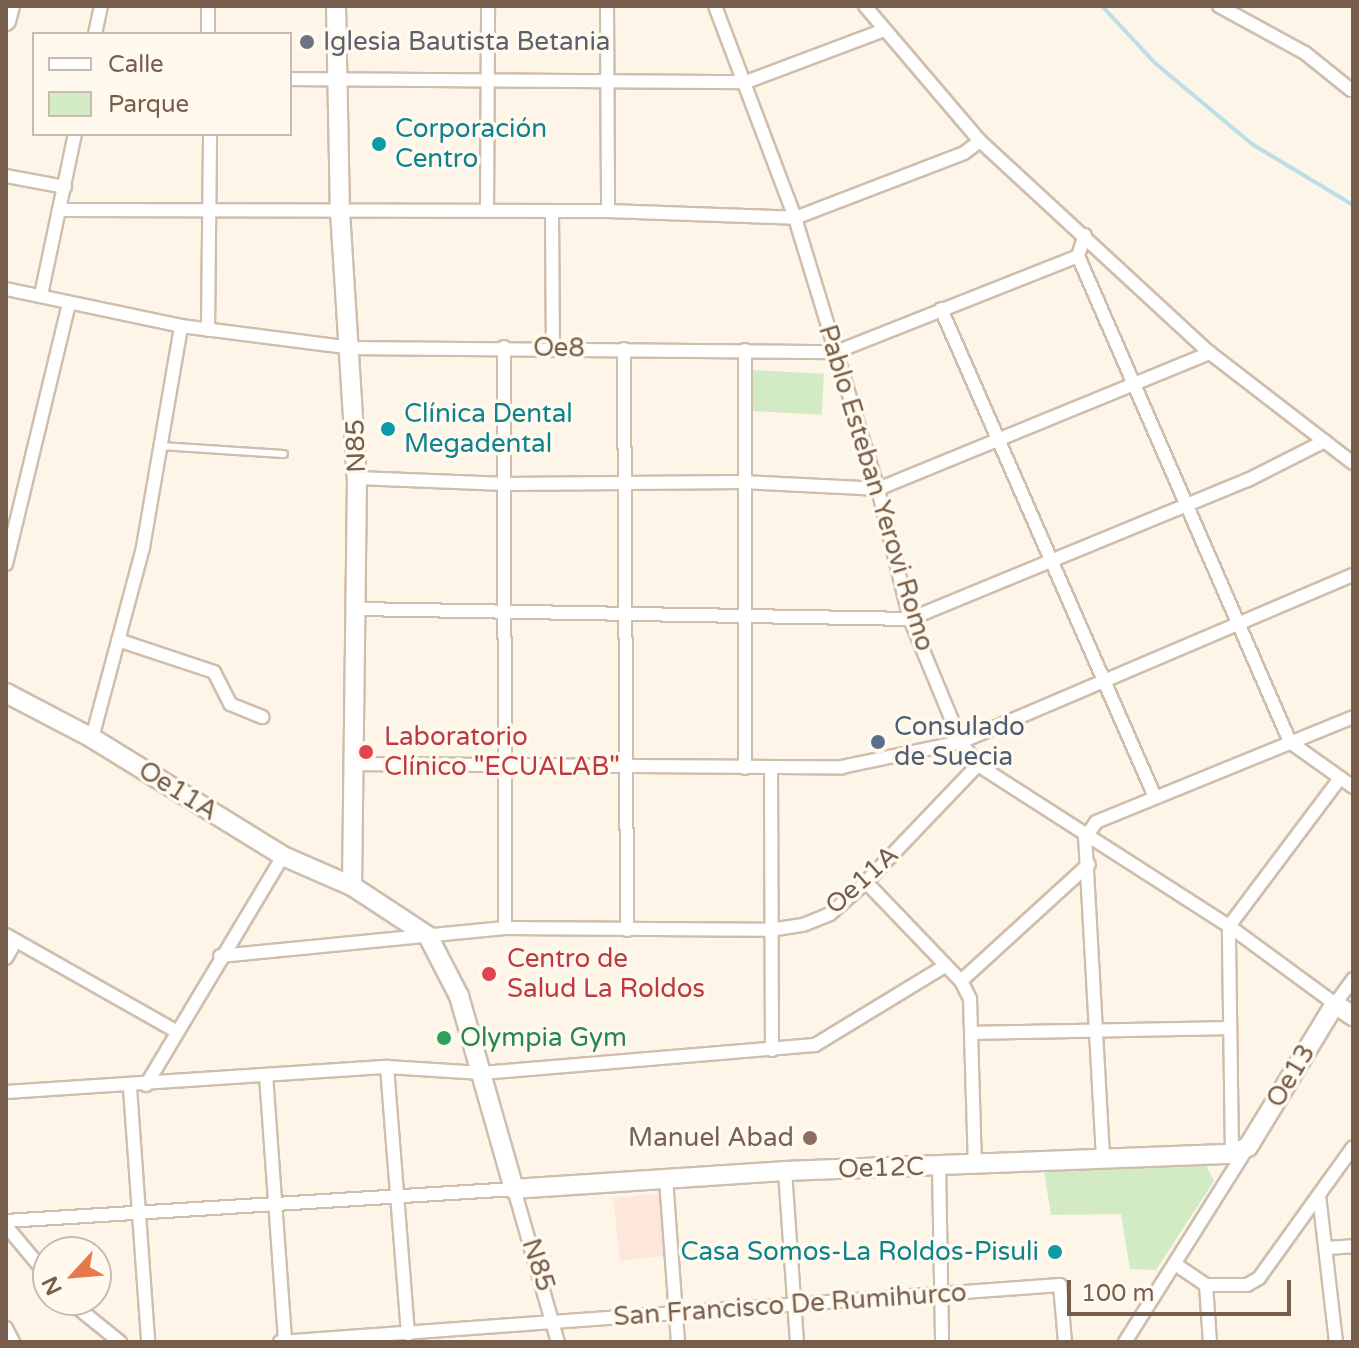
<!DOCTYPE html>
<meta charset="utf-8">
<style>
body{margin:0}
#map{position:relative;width:1359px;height:1348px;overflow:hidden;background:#fdf6e8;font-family:"Varela Round",sans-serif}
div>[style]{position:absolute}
.commercial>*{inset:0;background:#fde7db;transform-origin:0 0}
.green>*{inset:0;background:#d3ebc5;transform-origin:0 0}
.stream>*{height:4px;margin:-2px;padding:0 2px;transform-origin:2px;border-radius:2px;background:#bbdee7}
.roads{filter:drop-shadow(2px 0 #cfbead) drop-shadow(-2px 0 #cfbead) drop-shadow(0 2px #cfbead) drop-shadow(0 -2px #cfbead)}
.lane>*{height:6px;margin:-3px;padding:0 3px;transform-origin:3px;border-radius:3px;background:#fff}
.street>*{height:12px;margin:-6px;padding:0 6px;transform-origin:6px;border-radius:6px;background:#fff}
.secondary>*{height:18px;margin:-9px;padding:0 9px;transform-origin:9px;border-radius:9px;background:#fff}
.dots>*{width:22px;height:22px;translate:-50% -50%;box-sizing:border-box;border:4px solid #fff9ee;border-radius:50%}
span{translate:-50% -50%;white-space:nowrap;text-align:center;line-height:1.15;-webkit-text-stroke:7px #fff9ee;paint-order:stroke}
.worship-label{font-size:26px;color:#5b616d}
.left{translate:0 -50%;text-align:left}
.culture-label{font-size:26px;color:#0d838f}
.right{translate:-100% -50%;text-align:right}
.street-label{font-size:26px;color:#775d4b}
.service-label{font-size:26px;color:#4e5e75}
.health-label{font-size:26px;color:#be3a42}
.leisure-label{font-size:26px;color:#27864d}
.education-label{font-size:26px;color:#785e54}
.frame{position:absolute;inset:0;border:8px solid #775d4b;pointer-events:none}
.legend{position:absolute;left:32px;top:32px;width:260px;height:104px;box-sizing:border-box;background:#fff9ee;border:2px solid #c9bbad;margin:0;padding:10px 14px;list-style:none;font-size:24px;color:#775d4b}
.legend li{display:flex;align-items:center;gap:16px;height:40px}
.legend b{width:40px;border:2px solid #c9bbad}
.north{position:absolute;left:32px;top:1236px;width:80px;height:80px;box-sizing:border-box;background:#fff9ee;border:2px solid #c9bbad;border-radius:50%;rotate:244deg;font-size:22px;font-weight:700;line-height:32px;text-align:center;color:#775d4b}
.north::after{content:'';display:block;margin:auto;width:28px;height:36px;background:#e7774c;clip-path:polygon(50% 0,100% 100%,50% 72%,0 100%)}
.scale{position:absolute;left:1067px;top:1280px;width:224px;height:36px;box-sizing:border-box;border:4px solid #775d4b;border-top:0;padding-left:10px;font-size:24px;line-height:28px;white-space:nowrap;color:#775d4b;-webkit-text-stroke:6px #fff9ee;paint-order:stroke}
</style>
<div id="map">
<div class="commercial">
<div style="left:661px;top:1193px;width:63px;height:48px;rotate:84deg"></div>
</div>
<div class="green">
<div style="left:753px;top:370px;width:71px;height:41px;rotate:3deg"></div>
<div style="clip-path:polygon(1204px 1161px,1214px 1181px,1156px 1270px,1130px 1269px,1121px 1214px,1051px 1215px,1044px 1172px)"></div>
</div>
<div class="stream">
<div style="left:1102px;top:6px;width:78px;rotate:47.1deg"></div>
<div style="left:1155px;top:63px;width:126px;rotate:39.9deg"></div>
<div style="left:1252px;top:144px;width:118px;rotate:31.1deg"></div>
</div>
<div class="roads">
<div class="lane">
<div style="left:160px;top:446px;width:124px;rotate:3.7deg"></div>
</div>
<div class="street">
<div style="left:208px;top:6px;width:28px;rotate:90deg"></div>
<div style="left:607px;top:6px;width:205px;rotate:89.7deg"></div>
<div style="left:715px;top:6px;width:227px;rotate:69.3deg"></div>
<div style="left:795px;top:218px;width:283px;rotate:73deg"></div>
<div style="left:878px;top:489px;width:134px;rotate:76.2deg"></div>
<div style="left:910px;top:619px;width:133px;rotate:67.5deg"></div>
<div style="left:961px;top:742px;width:29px;rotate:54deg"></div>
<div style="left:978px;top:765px;width:298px;rotate:32.7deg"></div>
<div style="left:1229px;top:926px;width:132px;rotate:36.3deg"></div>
<div style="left:1335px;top:1004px;width:31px;rotate:-54deg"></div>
<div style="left:865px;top:6px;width:177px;rotate:49.6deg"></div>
<div style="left:980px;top:141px;width:313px;rotate:42.7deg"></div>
<div style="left:1210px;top:353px;width:180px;rotate:37.6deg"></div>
<div style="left:1219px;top:6px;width:98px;rotate:28.7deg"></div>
<div style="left:1305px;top:53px;width:59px;rotate:38.8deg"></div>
<div style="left:95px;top:34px;width:29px;rotate:-78deg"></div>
<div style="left:290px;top:79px;width:456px;rotate:0.4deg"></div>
<div style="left:746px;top:82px;width:147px;rotate:-20.6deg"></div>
<div style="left:6px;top:176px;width:60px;rotate:10.6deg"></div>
<div style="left:59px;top:210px;width:549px;rotate:0.1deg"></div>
<div style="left:608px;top:211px;width:187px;rotate:2.1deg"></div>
<div style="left:795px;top:218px;width:181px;rotate:-21deg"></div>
<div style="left:964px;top:153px;width:20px;rotate:-37deg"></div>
<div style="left:487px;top:211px;width:205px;rotate:-89.7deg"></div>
<div style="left:552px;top:214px;width:134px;rotate:89.6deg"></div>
<div style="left:1078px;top:256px;width:530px;rotate:66.43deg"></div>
<div style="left:1290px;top:742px;width:77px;rotate:35.5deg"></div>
<div style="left:6px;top:289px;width:179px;rotate:11.9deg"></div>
<div style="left:181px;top:326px;width:172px;rotate:7.3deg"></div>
<div style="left:352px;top:348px;width:484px;rotate:0.5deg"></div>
<div style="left:836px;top:352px;width:260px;rotate:-21.6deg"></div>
<div style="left:1078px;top:256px;width:22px;rotate:-72deg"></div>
<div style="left:41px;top:295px;width:165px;rotate:-78.1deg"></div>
<div style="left:941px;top:309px;width:533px;rotate:66.32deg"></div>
<div style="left:208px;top:330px;width:196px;rotate:-89.4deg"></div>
<div style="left:504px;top:347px;width:581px;rotate:89.9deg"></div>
<div style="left:624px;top:349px;width:581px;rotate:89.7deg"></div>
<div style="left:357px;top:478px;width:149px;rotate:2.3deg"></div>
<div style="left:506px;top:484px;width:236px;rotate:-0.5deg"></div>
<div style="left:742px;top:482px;width:136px;rotate:2.9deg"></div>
<div style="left:878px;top:489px;width:359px;rotate:-22.3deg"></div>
<div style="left:6px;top:564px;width:268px;rotate:-76.4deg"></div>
<div style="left:356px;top:609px;width:554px;rotate:1.03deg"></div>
<div style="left:910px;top:619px;width:365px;rotate:-22.4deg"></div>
<div style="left:1248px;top:480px;width:86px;rotate:-26.9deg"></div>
<div style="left:118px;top:640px;width:101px;rotate:18.4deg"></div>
<div style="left:214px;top:672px;width:36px;rotate:63deg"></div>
<div style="left:230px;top:704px;width:35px;rotate:22deg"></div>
<div style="left:92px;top:738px;width:198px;rotate:-75deg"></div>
<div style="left:143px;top:547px;width:224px;rotate:-80.2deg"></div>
<div style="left:354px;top:764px;width:488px;rotate:0.4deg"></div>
<div style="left:842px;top:767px;width:122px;rotate:-11.9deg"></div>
<div style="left:961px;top:742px;width:426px;rotate:-23.1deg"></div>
<div style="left:745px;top:768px;width:418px;rotate:-90deg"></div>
<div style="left:771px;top:768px;width:282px;rotate:89.8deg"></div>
<div style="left:866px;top:882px;width:137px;rotate:46.2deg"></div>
<div style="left:961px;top:981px;width:20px;rotate:63deg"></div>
<div style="left:970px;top:999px;width:166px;rotate:88.3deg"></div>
<div style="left:6px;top:935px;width:195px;rotate:29.5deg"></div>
<div style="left:220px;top:956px;width:286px;rotate:-5.6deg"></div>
<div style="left:505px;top:928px;width:265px;rotate:0.4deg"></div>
<div style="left:770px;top:930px;width:33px;rotate:-9deg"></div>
<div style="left:803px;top:925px;width:29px;rotate:-22deg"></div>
<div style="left:830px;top:914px;width:48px;rotate:-41.6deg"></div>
<div style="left:866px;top:882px;width:162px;rotate:-46.3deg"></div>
<div style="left:6px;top:958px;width:20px;rotate:-60deg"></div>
<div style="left:961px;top:981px;width:173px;rotate:-42.4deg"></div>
<div style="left:973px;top:1033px;width:254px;rotate:-1.1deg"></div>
<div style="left:387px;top:1067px;width:268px;rotate:85.5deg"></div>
<div style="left:266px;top:1075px;width:268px;rotate:85.9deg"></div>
<div style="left:146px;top:1085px;width:267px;rotate:-59.1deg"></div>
<div style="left:130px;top:1088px;width:255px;rotate:85.9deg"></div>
<div style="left:6px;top:1092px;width:382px;rotate:-3.8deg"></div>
<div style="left:387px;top:1067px;width:95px;rotate:3.6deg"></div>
<div style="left:482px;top:1073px;width:334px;rotate:-4.8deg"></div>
<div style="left:815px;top:1045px;width:152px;rotate:-31.3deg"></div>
<div style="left:1232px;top:1154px;width:228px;rotate:-90.8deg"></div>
<div style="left:1229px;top:926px;width:185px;rotate:-53.1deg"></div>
<div style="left:1103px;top:1157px;width:320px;rotate:-93.2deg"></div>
<div style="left:1085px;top:838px;width:19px;rotate:-55deg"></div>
<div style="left:1096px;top:822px;width:278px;rotate:-22.2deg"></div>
<div style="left:939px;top:1165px;width:177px;rotate:89deg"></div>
<div style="left:785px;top:1171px;width:171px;rotate:86deg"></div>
<div style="left:666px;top:1179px;width:163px;rotate:85.8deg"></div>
<div style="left:1319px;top:1195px;width:148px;rotate:83.4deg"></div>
<div style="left:6px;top:1221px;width:509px;rotate:-3.6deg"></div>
<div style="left:514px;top:1189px;width:159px;rotate:74deg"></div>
<div style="left:6px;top:1226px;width:65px;rotate:50deg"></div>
<div style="left:1327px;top:1248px;width:26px;rotate:-4deg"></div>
<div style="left:1175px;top:1264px;width:37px;rotate:34deg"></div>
<div style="left:1206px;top:1285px;width:41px"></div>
<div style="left:1247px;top:1285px;width:14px;rotate:-30deg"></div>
<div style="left:1259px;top:1278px;width:161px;rotate:-54.3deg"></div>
<div style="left:1206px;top:1285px;width:57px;rotate:86deg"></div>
<div style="left:68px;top:1300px;width:67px;rotate:38.9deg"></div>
<div style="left:6px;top:1328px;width:16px;rotate:63deg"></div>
<div style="left:280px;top:1342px;width:782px;rotate:-4.18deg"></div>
<div style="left:1060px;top:1285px;width:57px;rotate:85deg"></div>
<div style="left:1125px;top:1342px;width:231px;rotate:-57.8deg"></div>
</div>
<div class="secondary">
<div style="left:336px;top:6px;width:205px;rotate:88.9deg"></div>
<div style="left:340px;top:211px;width:268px;rotate:86.4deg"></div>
<div style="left:357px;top:478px;width:408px;rotate:90.7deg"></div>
<div style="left:6px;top:21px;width:16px;rotate:-75deg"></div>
<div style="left:6px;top:693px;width:97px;rotate:27.6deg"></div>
<div style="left:92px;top:738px;width:225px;rotate:31.7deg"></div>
<div style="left:283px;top:856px;width:75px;rotate:23.5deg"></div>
<div style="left:352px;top:886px;width:91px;rotate:33.3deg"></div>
<div style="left:428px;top:936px;width:68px;rotate:62.7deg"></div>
<div style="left:459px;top:996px;width:201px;rotate:74.1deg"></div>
<div style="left:514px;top:1189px;width:272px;rotate:-3.8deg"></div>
<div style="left:785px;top:1171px;width:447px;rotate:-2.2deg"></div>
<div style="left:1232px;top:1154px;width:17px;rotate:-24deg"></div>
<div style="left:1248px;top:1147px;width:167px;rotate:-58.7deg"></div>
<div style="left:1335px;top:1004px;width:22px;rotate:34deg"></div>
</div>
</div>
<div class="dots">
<div style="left:307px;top:42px;background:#6b7280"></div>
<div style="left:379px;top:144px;background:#0f9aa8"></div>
<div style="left:388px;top:429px;background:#0f9aa8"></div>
<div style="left:878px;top:742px;background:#5c6f8a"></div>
<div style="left:366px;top:752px;background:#e0444e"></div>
<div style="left:489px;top:974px;background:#e0444e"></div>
<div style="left:444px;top:1038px;background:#2e9e5b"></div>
<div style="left:810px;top:1138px;background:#8d6e63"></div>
<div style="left:1055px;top:1252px;background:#0f9aa8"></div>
</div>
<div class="worship-label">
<span class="left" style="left:323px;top:42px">Iglesia Bautista Betania</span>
</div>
<div class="culture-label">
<span class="left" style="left:395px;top:144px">Corporación<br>Centro</span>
<span class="left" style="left:404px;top:429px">Clínica Dental<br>Megadental</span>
<span class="right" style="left:1039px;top:1252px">Casa Somos-La Roldos-Pisuli</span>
</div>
<div class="street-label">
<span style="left:559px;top:348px;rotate:1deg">Oe8</span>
<span style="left:356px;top:446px;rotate:-92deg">N85</span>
<span style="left:876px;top:488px;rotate:73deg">Pablo Esteban Yerovi Romo</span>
<span style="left:178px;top:791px;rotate:32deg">Oe11A</span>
<span style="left:862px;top:880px;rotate:-42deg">Oe11A</span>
<span style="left:1291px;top:1076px;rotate:-59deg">Oe13</span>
<span style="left:881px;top:1168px;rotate:-2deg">Oe12C</span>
<span style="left:538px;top:1265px;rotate:72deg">N85</span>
<span style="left:790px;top:1305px;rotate:-4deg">San Francisco De Rumihurco</span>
</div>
<div class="service-label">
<span class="left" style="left:894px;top:742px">Consulado<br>de Suecia</span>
</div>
<div class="health-label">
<span class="left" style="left:384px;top:752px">Laboratorio<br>Clínico "ECUALAB"</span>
<span class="left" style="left:507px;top:974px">Centro de<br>Salud La Roldos</span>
</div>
<div class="leisure-label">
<span class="left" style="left:460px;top:1038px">Olympia Gym</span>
</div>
<div class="education-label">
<span class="right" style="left:794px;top:1138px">Manuel Abad</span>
</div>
<div class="frame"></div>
<ul class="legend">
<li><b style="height:10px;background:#fff"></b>Calle</li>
<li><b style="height:22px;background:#d3ebc5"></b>Parque</li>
</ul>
<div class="north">N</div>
<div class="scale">100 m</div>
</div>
